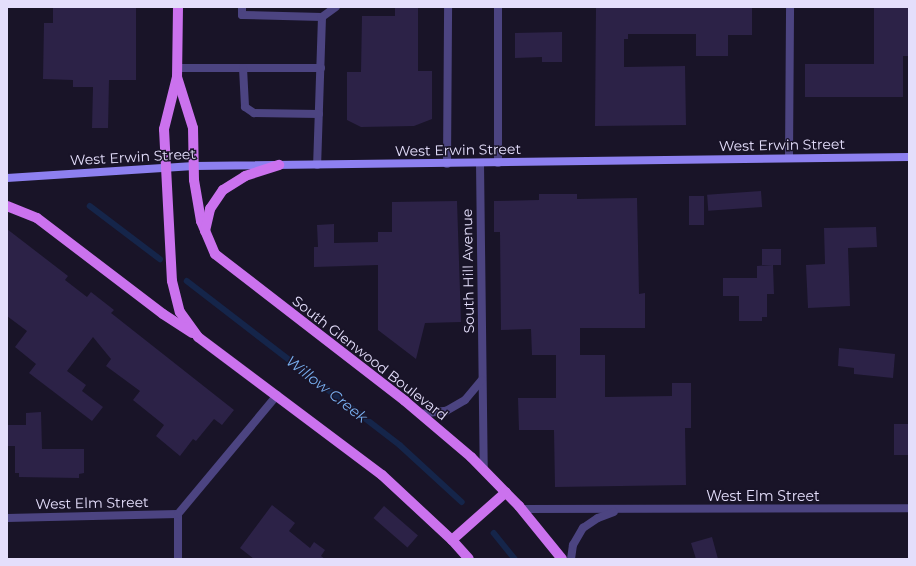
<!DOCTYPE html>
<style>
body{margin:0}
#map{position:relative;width:916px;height:566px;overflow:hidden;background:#191428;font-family:Montserrat,sans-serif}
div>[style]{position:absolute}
.stream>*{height:5.5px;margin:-2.75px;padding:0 2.75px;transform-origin:2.75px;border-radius:2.75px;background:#15254a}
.building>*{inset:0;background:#2c2247;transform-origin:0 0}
.lane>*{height:8px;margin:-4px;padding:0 4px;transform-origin:4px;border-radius:4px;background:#4c4481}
.street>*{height:8px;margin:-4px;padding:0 4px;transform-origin:4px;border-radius:4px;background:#4c4481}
.secondary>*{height:8px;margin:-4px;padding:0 4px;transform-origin:4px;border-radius:4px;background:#8d80f0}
.primary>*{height:10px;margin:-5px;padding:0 5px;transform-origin:5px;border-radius:5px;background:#cb72ee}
span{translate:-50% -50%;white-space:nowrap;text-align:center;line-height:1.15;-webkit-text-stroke:3px #191428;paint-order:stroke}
.street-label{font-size:14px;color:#e4defb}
.water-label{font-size:15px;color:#78aeef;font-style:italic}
.frame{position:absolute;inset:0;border:8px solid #e4defb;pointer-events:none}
</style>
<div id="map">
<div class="stream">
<div style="left:90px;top:206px;width:88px;rotate:37.1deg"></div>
<div style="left:187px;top:281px;width:269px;rotate:37.6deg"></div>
<div style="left:400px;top:445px;width:84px;rotate:42.6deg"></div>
<div style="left:494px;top:533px;width:33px;rotate:51deg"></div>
</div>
<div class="building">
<div style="clip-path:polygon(53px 7px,136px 7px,136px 80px,109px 80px,108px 128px,92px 128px,93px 87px,73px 87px,73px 80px,43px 79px,44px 23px,53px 23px)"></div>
<div style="clip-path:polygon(395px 7px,418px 7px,418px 71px,432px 71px,432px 119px,414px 126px,361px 127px,347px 120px,347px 72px,361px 72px,362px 16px,395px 16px)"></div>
<div style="clip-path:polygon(596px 7px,752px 7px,752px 35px,728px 35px,728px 56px,696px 56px,696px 34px,628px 34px,628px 39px,624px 39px,624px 67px,685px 66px,686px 125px,595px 126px)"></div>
<div style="clip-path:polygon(874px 7px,909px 7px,909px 56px,903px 56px,903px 97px,805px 97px,805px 64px,874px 64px)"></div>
<div style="clip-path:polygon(562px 32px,562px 62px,542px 62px,542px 57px,515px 58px,515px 33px)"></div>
<div style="left:761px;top:191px;width:16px;height:54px;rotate:86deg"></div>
<div style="clip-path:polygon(539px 194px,577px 194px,577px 199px,637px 198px,639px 294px,645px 293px,645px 328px,580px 328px,580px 355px,605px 355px,605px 397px,672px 396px,672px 383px,691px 383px,691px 428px,685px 428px,686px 485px,555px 487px,554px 430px,519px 430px,518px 398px,556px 398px,556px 355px,532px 355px,531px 329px,501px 330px,500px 232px,494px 232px,494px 201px,539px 200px)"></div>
<div style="left:704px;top:196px;width:29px;height:15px;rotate:90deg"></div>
<div style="clip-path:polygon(457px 201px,461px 322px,425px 323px,416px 359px,378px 330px,378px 265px,314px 267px,314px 247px,318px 247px,317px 225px,334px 224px,334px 243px,378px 242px,378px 232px,392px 232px,392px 202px)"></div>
<div style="clip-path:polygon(876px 227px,877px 247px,848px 248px,850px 306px,808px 308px,806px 265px,825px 264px,824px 228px)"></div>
<div style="clip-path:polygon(7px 229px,68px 276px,65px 280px,87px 297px,91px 292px,114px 310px,111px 313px,234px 410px,222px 425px,214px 419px,196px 441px,193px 439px,180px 456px,156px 436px,164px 425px,133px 400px,140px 391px,106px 366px,111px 359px,93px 337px,67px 371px,86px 385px,82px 391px,103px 407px,92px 421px,29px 373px,36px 364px,15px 347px,27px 331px,7px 316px)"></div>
<div style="left:762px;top:249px;width:19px;height:16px"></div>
<div style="clip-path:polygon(773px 265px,774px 294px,767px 294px,767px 317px,762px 317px,762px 321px,739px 321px,739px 296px,723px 296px,723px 278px,757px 278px,757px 266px)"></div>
<div style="clip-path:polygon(839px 348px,895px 354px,893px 378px,854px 374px,854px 368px,838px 366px)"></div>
<div style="clip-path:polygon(41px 412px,42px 449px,84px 449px,84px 473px,79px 474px,79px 478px,19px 477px,19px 473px,15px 473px,15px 446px,7px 446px,7px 425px,26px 425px,26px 413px)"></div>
<div style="left:894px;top:424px;width:15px;height:31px"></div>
<div style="clip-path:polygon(272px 505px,295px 523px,289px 531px,310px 548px,314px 542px,325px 550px,321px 556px,325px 559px,254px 559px,240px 548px)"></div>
<div style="left:384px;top:506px;width:45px;height:16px;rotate:41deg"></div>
<div style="clip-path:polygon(712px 537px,718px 559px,696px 559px,691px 543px)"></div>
</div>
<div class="lane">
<div style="left:242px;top:7px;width:8px;rotate:90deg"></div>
<div style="left:242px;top:15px;width:80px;rotate:1.4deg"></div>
<div style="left:322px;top:17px;width:148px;rotate:91.9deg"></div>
<div style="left:322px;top:17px;width:17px;rotate:-36deg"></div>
<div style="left:177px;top:68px;width:144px"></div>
<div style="left:243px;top:68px;width:39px;rotate:87deg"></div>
<div style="left:245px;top:107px;width:11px;rotate:34deg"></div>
<div style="left:254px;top:113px;width:65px;rotate:0.9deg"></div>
<div style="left:447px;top:164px;width:157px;rotate:-89.6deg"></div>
</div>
<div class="street">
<div style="left:789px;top:158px;width:151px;rotate:-89.6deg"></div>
<div style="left:480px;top:163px;width:307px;rotate:89.3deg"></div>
<div style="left:498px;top:163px;width:156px;rotate:-90deg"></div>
<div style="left:420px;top:414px;width:26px;rotate:-7deg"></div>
<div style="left:446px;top:411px;width:22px;rotate:-30deg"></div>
<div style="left:465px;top:400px;width:26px;rotate:-50deg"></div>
<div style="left:522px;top:509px;width:387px;rotate:-0.1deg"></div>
<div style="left:7px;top:518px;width:171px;rotate:-1.3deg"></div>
<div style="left:178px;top:559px;width:45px;rotate:-90deg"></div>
<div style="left:178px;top:514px;width:155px;rotate:-50.2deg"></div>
<div style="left:571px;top:559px;width:14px;rotate:-82deg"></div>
<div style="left:573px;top:545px;width:20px;rotate:-60deg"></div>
<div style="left:583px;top:528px;width:18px;rotate:-34deg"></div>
<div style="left:598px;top:518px;width:17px;rotate:-21deg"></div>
</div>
<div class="secondary">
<div style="left:7px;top:178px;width:187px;rotate:-3.7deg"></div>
<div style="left:194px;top:166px;width:715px;rotate:-0.72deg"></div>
</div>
<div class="primary">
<div style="left:178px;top:7px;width:70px;rotate:90.8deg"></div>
<div style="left:177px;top:77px;width:54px;rotate:104deg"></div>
<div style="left:164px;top:129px;width:152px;rotate:87deg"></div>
<div style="left:172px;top:281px;width:32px;rotate:76deg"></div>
<div style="left:180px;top:312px;width:31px;rotate:54deg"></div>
<div style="left:198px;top:337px;width:230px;rotate:36.9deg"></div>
<div style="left:382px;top:475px;width:96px;rotate:42.9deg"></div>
<div style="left:452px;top:540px;width:25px;rotate:48deg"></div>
<div style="left:177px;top:77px;width:53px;rotate:72.6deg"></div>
<div style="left:193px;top:128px;width:52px;rotate:88.9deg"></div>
<div style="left:194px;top:180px;width:42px;rotate:80.3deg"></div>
<div style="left:201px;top:221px;width:36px;rotate:67deg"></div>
<div style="left:215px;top:254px;width:240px;rotate:37.7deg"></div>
<div style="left:405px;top:401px;width:87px;rotate:40.3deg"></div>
<div style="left:471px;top:457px;width:69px;rotate:45.6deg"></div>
<div style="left:519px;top:506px;width:68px;rotate:50.9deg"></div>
<div style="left:7px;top:206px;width:32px;rotate:22deg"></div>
<div style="left:37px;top:218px;width:158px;rotate:37.3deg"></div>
<div style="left:163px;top:314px;width:35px;rotate:33deg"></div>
<div style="left:205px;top:231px;width:23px;rotate:-77deg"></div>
<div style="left:210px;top:209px;width:23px;rotate:-56deg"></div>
<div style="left:223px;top:190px;width:26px;rotate:-32deg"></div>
<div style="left:245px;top:176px;width:36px;rotate:-18deg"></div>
<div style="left:452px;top:540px;width:72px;rotate:-41.6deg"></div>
</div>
<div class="street-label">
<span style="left:782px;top:145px;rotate:-1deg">West Erwin Street</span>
<span style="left:458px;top:150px;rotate:-1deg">West Erwin Street</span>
<span style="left:133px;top:157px;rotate:-3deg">West Erwin Street</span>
<span style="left:468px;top:271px;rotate:-91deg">South Hill Avenue</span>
<span style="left:370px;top:358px;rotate:38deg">South Glenwood Boulevard</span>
<span style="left:763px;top:496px">West Elm Street</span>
<span style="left:92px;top:503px;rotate:-1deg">West Elm Street</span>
</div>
<div class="water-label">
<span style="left:327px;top:389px;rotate:38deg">Willow Creek</span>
</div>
<div class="frame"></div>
</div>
